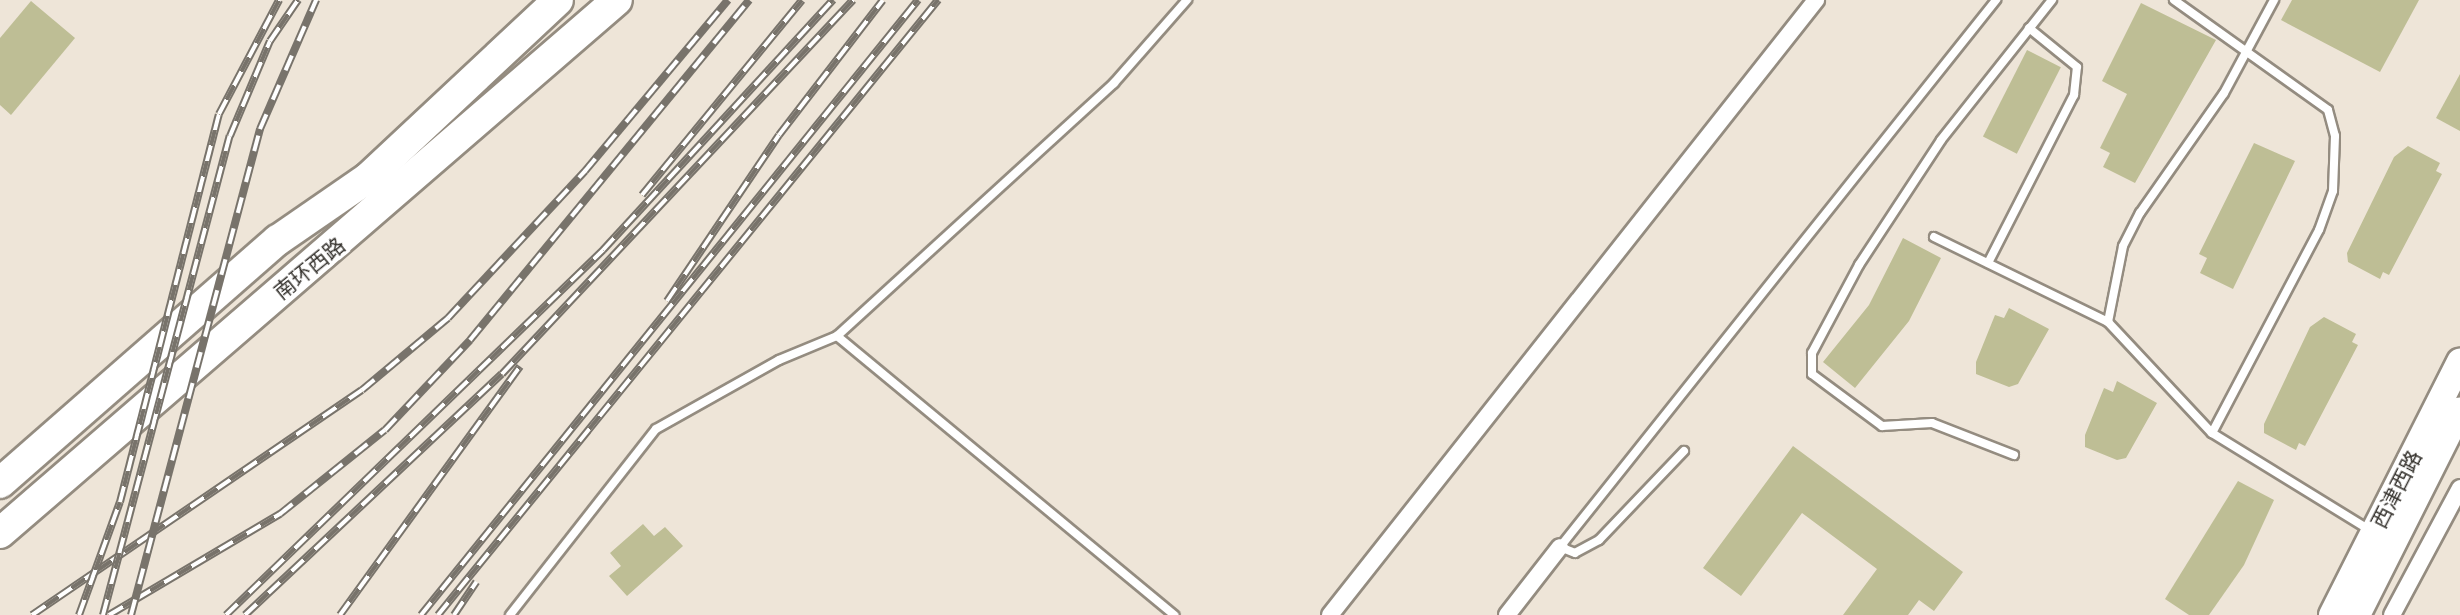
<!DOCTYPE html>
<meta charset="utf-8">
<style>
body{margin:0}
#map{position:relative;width:2460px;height:615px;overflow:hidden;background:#eee5d8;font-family:"Titillium Web","Noto Sans SC",sans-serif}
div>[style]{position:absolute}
.building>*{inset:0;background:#bebe95;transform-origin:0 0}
.roads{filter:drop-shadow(2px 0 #948c80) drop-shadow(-2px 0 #948c80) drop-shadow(0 2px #948c80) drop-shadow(0 -2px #948c80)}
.lane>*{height:8px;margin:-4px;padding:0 4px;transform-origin:4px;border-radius:4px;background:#fff}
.street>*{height:16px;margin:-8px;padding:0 8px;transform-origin:8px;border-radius:8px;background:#fff}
.primary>*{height:26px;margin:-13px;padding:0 13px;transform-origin:13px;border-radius:13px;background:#fff}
.highway>*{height:30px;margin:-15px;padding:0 15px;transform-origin:15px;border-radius:15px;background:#fff}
.rail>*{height:8px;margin-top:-4px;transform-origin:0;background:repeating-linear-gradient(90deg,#fff 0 16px,#78736b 0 32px);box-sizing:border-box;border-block:2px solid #78736b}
span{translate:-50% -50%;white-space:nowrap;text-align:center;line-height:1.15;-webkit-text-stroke:6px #fff;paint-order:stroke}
.street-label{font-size:21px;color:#34312c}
</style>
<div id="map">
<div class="building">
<div style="clip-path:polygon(2292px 0,2419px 0,2380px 72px,2281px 20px)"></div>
<div style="clip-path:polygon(31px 1px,75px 38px,11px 115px,0 105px,0 38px)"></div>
<div style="clip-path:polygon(2141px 3px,2216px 40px,2135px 183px,2103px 167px,2110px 153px,2100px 148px,2127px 94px,2102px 81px)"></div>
<div style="left:2027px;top:50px;width:38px;height:97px;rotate:27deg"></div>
<div style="clip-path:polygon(2460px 74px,2460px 131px,2436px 118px)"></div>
<div style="clip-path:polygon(2254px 143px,2295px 161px,2233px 289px,2200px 273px,2207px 258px,2199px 254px)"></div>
<div style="clip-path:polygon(2408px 146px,2440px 163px,2436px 171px,2442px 174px,2389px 275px,2383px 272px,2380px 279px,2348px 262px,2347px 253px,2394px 157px)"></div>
<div style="clip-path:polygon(1903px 238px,1941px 258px,1909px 321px,1855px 388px,1823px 362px,1869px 305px)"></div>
<div style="clip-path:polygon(2009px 308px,2049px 329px,2018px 384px,2009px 387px,1976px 374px,1976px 362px,1995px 315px,2004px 318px)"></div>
<div style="clip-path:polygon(2324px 317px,2356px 334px,2352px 342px,2358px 345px,2305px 446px,2299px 443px,2296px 450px,2264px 433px,2264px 424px,2310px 327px)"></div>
<div style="clip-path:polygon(2117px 381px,2157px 403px,2126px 458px,2117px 460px,2085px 447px,2085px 435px,2104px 388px,2113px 392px)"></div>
<div style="clip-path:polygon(1793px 446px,1963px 572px,1934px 611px,1919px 600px,1908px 615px,1843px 615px,1877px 569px,1802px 513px,1741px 596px,1703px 568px)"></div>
<div style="clip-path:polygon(2238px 481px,2274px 500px,2244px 565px,2209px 615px,2189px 615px,2165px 599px)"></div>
<div style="clip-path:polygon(643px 524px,654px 536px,665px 527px,683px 546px,627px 596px,609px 576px,621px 566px,610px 553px)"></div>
</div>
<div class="roads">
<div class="lane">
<div style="left:2174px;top:0;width:189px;rotate:35.5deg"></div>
<div style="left:2328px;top:110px;width:27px;rotate:75deg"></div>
<div style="left:2335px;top:136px;width:55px;rotate:92.1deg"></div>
<div style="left:2333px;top:191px;width:41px;rotate:109.7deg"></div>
<div style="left:2319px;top:230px;width:229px;rotate:117.8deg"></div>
<div style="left:1934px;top:237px;width:194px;rotate:26deg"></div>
<div style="left:2108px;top:322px;width:152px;rotate:46.9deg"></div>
<div style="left:2212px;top:433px;width:187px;rotate:31.6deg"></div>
<div style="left:1988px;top:263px;width:189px;rotate:-62.9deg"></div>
<div style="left:2074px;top:95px;width:28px;rotate:-84deg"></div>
<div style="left:2077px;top:67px;width:62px;rotate:-140.9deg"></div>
<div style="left:2108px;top:322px;width:77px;rotate:-78.8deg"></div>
<div style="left:2123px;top:246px;width:37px;rotate:-63deg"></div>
<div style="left:2140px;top:213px;width:146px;rotate:-55deg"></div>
<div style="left:2224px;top:93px;width:106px;rotate:-61.7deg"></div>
<div style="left:837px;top:336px;width:438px;rotate:39.6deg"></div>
<div style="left:1684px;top:451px;width:123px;rotate:133.7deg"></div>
<div style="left:1599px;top:540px;width:27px;rotate:152deg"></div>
<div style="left:1575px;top:553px;width:16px;rotate:-158deg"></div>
<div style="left:1560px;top:547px;width:700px;rotate:-51.44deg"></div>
<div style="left:2014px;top:455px;width:88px;rotate:-158.7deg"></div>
<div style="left:1932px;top:423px;width:50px;rotate:176.6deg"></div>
<div style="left:1882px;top:426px;width:87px;rotate:-143.4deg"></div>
<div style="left:1812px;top:374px;width:21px;rotate:-90deg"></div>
<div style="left:1812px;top:353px;width:100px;rotate:-61.9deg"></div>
<div style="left:1859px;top:265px;width:149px;rotate:-56.7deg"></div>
<div style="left:1941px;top:140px;width:179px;rotate:-51.6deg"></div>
<div style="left:510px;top:615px;width:236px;rotate:-51.9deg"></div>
<div style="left:656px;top:429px;width:141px;rotate:-29.3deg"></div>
<div style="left:779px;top:360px;width:63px;rotate:-22.5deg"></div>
<div style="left:837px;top:336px;width:375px;rotate:-42.4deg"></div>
<div style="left:1114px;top:83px;width:111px;rotate:-48.7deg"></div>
</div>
<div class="street">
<div style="left:1330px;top:615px;width:784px;rotate:-51.68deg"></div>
<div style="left:1507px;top:615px;width:86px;rotate:-52.1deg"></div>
<div style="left:2392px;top:615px;width:144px;rotate:-61.8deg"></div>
</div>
<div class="primary">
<div style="left:2332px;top:615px;width:284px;rotate:-63.2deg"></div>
<div style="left:2357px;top:615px;width:229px;rotate:-63.3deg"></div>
</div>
<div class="highway">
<div style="left:0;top:483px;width:369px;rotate:-41.2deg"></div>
<div style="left:278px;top:240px;width:109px;rotate:-34.6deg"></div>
<div style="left:368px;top:178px;width:260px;rotate:-43.1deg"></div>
<div style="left:0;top:533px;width:815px;rotate:-40.82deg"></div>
</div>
</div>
<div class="rail">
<div style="left:642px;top:195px;width:252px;rotate:-50.6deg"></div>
<div style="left:667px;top:301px;width:200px;rotate:-56deg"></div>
<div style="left:779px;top:135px;width:170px;rotate:-52.4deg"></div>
<div style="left:32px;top:615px;width:399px;rotate:-34.3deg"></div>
<div style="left:362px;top:390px;width:112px;rotate:-39.9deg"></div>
<div style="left:448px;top:318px;width:201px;rotate:-47deg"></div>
<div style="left:585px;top:171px;width:223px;rotate:-50.1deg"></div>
<div style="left:79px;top:615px;width:120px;rotate:-70.1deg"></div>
<div style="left:120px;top:502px;width:400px;rotate:-75.7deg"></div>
<div style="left:219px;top:114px;width:129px;rotate:-62.2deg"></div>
<div style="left:103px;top:615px;width:496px;rotate:-75.2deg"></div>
<div style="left:230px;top:136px;width:103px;rotate:-67.2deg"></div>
<div style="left:270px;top:41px;width:50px;rotate:-55.7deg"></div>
<div style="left:109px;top:615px;width:199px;rotate:-30.6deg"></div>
<div style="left:280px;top:514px;width:134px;rotate:-38.7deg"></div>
<div style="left:385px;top:430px;width:124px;rotate:-46.6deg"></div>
<div style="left:470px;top:340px;width:440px;rotate:-50.6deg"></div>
<div style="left:131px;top:615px;width:503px;rotate:-75.13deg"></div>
<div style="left:260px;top:129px;width:141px;rotate:-66.5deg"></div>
<div style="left:226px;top:615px;width:525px;rotate:-44.07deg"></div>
<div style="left:603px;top:250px;width:340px;rotate:-47.4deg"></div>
<div style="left:245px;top:615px;width:352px;rotate:-43.2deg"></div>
<div style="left:502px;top:374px;width:513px;rotate:-46.82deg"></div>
<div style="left:340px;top:615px;width:307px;rotate:-54.1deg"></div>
<div style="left:421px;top:615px;width:791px;rotate:-51.06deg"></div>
<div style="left:438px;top:615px;width:793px;rotate:-50.89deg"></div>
<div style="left:454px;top:615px;width:40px;rotate:-56deg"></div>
</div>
<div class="street-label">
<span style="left:309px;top:268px;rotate:-39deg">南环西路</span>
<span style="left:2396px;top:489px;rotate:-63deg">西津西路</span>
</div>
</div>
